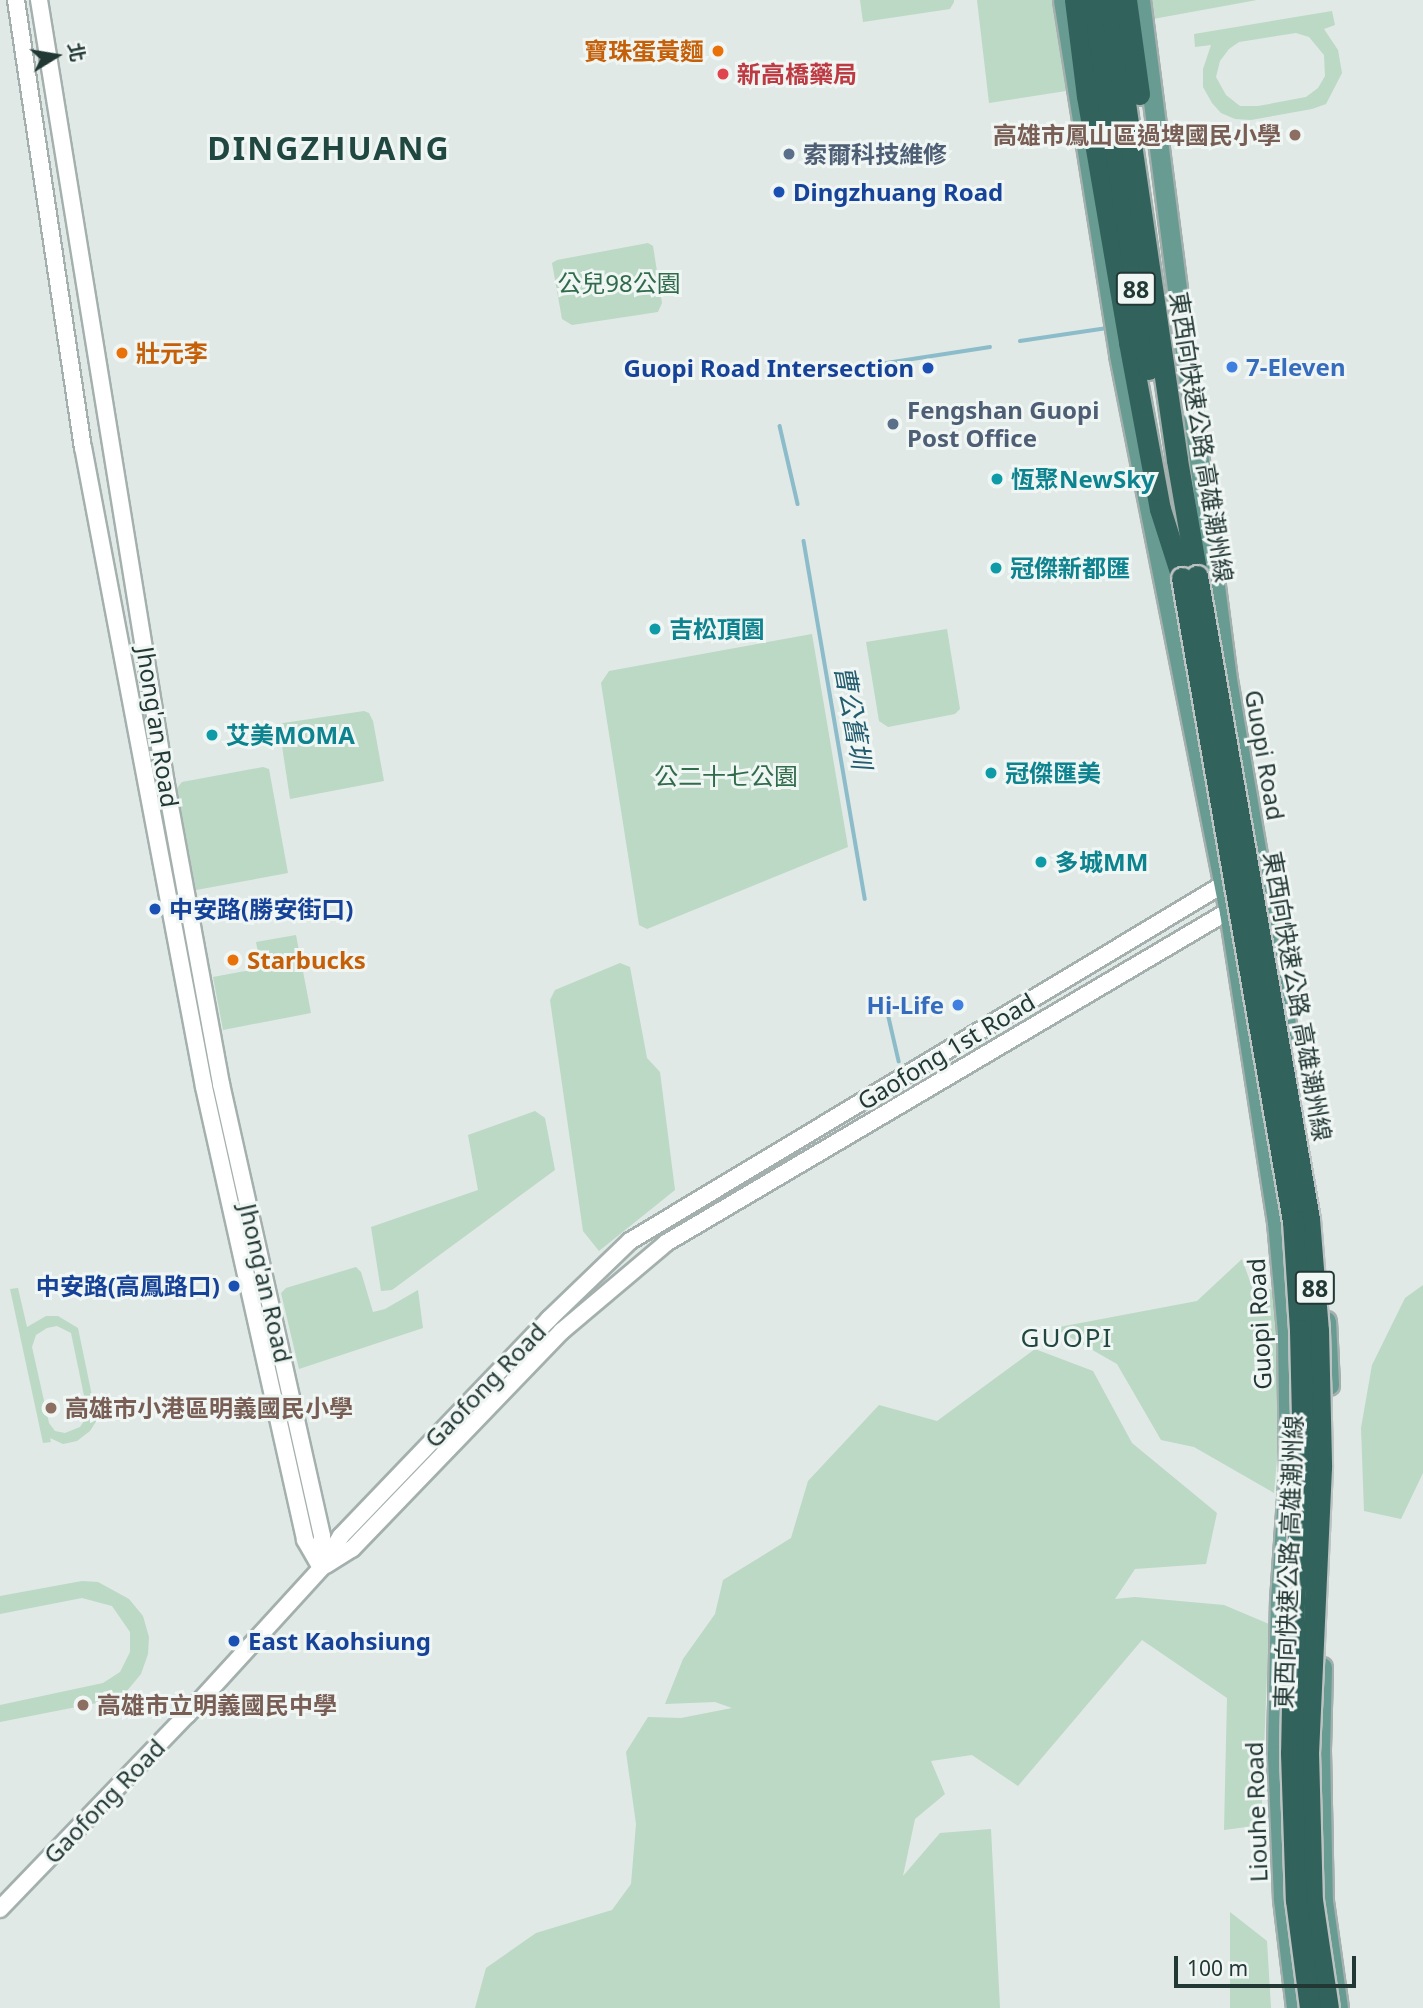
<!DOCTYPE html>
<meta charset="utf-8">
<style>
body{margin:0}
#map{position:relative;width:1423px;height:2008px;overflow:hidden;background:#e0e9e6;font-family:"Noto Sans","Noto Sans TC",sans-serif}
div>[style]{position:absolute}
.green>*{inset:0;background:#bbd9c5}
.stream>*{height:3.5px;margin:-1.75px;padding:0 1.75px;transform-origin:1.75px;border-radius:1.75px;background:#8cbcca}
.roads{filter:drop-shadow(2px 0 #a3b0ad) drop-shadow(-2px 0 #a3b0ad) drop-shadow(0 2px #a3b0ad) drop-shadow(0 -2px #a3b0ad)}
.minor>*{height:16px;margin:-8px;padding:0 8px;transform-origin:8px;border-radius:8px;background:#fff}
.major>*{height:19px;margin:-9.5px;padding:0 9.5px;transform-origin:9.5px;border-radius:9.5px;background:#689b92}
.highway>*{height:21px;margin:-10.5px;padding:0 10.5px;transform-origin:10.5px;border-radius:10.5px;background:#31625b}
.bridges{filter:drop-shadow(2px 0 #bdc3c2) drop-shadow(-2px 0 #bdc3c2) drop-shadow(0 2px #bdc3c2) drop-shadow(0 -2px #bdc3c2)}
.highway-bridge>*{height:21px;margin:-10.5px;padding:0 10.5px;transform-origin:10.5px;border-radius:10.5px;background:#31625b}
.dots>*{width:19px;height:19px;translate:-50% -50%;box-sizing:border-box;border:4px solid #f0f6f4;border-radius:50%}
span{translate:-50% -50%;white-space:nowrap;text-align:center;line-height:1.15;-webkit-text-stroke:6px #f0f6f4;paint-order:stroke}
.shield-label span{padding:2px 5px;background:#f0f6f4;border:2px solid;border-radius:5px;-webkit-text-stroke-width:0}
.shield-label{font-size:23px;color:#223834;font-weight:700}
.food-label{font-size:24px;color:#c56008;font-weight:700}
.right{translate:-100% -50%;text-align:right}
.left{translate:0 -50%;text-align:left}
.health-label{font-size:24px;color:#be3a42;font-weight:700}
.education-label{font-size:24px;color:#785e54;font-weight:700}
.service-label{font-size:24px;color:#4e5e75;font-weight:700}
.transit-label{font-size:24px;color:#164399;font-weight:700}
.park-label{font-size:24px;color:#306b4b}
.shop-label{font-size:24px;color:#366cbe;font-weight:700}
.street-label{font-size:24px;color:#223834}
.culture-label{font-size:24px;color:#0d838f;font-weight:700}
.water-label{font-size:26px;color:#225c6e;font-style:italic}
.neighbourhood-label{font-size:26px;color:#204841;letter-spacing:2px}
.district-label{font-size:32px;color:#204841;font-weight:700;letter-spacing:2px}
.north{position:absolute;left:21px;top:21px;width:70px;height:70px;-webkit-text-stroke:5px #f0f6f4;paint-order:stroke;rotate:79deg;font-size:19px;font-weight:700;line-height:28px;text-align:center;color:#223834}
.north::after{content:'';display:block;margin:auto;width:24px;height:32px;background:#223834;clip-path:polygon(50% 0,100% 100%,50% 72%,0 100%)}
.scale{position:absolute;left:1174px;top:1956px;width:182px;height:32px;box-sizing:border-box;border:4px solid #223834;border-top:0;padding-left:9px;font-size:21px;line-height:24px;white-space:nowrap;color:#223834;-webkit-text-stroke:5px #f0f6f4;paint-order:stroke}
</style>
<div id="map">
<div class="green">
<div style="clip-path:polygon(860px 0,954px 0,954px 2px,950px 9px,863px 22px)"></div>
<div style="clip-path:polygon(977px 0,1052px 0,1066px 91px,989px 103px)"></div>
<div style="clip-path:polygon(1145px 0,1257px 0,1153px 19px,1146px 11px)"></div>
<div style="clip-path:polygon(evenodd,1332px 11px,1335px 25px,1324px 29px,1338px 50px,1342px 73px,1326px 104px,1312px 109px,1251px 120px,1235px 119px,1221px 113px,1212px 103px,1203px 87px,1203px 69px,1211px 45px,1195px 47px,1194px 34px,1332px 11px,1296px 33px,1309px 37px,1324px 55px,1325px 76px,1318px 88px,1306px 97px,1258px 106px,1240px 106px,1226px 95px,1216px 77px,1220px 61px,1229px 49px,1239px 42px,1296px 33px)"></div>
<div style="clip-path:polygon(648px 243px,653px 246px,662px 303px,658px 312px,572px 325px,562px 319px,552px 263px,557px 260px)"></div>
<div style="clip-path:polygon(947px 629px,960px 709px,955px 714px,888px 727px,879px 721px,866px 642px)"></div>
<div style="clip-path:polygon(812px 634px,848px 847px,647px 929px,639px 925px,601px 683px,609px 671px)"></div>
<div style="clip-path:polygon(364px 711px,369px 713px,373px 721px,384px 781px,290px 799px,279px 726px,283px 723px)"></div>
<div style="clip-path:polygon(263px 767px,269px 769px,288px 873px,196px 890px,177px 788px,182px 782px)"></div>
<div style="clip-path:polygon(296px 935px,311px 1013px,223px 1030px,213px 977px,261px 968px,256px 942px)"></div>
<div style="clip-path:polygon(620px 963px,630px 967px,647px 1058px,660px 1072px,675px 1190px,599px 1251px,583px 1231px,550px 1000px,555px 990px)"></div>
<div style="clip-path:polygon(535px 1111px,545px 1118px,555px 1170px,392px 1290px,381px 1291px,371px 1227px,478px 1190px,468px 1135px)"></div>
<div style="clip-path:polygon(1242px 1259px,1251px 1284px,1277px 1291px,1281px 1416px,1274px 1493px,1194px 1447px,1161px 1440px,1117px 1364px,1054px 1328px,1197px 1301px)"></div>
<div style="clip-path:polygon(356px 1267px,361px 1272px,373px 1312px,385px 1309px,418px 1290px,423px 1328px,299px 1369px,281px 1293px,286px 1288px)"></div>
<div style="clip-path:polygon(1423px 1285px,1423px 1473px,1401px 1519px,1364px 1511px,1361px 1428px,1372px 1365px,1405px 1298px)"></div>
<div style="clip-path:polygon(evenodd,18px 1288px,27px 1327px,46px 1316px,58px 1316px,78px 1328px,97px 1420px,90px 1431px,77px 1441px,63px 1444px,50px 1438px,51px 1442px,43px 1443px,10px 1289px,18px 1288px,57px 1326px,71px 1333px,88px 1415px,80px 1427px,65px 1433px,55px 1431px,49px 1423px,32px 1347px,36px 1335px,47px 1328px,57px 1326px)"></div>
<div style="clip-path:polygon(1035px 1349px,1093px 1371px,1132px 1443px,1217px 1513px,1206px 1564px,1135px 1569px,1115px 1599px,1135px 1597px,1224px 1605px,1269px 1624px,1261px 1825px,1224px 1830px,1227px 1698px,1142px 1640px,1018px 1786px,972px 1755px,931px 1761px,945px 1794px,915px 1819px,903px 1876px,940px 1833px,991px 1829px,1000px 2008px,475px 2008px,486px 1968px,536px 1933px,612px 1910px,631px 1884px,636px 1824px,626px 1752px,648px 1717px,681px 1718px,732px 1708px,715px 1702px,665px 1704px,683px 1659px,715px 1614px,723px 1580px,791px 1538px,808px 1481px,879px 1405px,937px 1421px)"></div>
<div style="clip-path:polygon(82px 1581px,98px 1582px,129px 1599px,143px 1616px,149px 1637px,148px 1654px,141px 1674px,126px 1692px,107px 1701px,0 1722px,0 1705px,103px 1683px,120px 1672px,130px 1652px,130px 1632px,112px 1606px,82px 1598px,0 1614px,0 1596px)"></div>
<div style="clip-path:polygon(1230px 1912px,1267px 1941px,1271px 2008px,1230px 2008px)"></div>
</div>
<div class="stream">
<div style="left:1020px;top:341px;width:88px;rotate:-8.5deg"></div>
<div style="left:809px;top:375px;width:183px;rotate:-8.8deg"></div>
<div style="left:780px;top:426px;width:80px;rotate:77deg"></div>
<div style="left:804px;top:541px;width:363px;rotate:80.3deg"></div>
<div style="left:884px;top:996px;width:67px;rotate:77deg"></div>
</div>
<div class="roads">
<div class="minor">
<div style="left:16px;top:0;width:452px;rotate:81.5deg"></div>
<div style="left:83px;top:447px;width:651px;rotate:79.29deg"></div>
<div style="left:204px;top:1087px;width:464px;rotate:77.4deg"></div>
<div style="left:305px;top:1540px;width:32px;rotate:60deg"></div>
<div style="left:39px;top:0;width:794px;rotate:80.8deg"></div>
<div style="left:166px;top:784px;width:305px;rotate:79.6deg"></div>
<div style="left:221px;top:1084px;width:463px;rotate:77.4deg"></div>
<div style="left:322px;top:1536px;width:30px;rotate:92deg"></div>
<div style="left:326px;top:1565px;width:31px;rotate:-32deg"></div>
<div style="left:352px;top:1549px;width:303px;rotate:-46.1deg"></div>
<div style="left:562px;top:1331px;width:136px;rotate:-40.2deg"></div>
<div style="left:666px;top:1243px;width:663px;rotate:-30.55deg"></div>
<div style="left:0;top:1909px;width:269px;rotate:-46.1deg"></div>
<div style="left:187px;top:1715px;width:199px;rotate:-47.6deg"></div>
<div style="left:321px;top:1568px;width:38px;rotate:-58deg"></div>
<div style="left:341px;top:1536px;width:301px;rotate:-46.2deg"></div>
<div style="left:549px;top:1319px;width:112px;rotate:-43.9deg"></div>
<div style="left:630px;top:1241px;width:702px;rotate:-31.02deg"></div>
</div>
<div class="major">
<div style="left:1063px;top:0;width:359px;rotate:81deg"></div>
<div style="left:1119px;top:355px;width:568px;rotate:78.83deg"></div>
<div style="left:1229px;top:912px;width:314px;rotate:81.2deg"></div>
<div style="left:1277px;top:1222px;width:109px;rotate:84.8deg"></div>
<div style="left:1287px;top:1331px;width:137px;rotate:89.2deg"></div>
<div style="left:1289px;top:1468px;width:131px;rotate:93.9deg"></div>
<div style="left:1280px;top:1599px;width:156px;rotate:91.1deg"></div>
<div style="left:1277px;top:1755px;width:144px;rotate:87.6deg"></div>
<div style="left:1283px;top:1899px;width:110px;rotate:83.2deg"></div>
<div style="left:1140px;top:0;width:685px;rotate:82.7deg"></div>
<div style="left:1227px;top:679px;width:357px;rotate:80.3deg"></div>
<div style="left:1326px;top:1321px;width:64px;rotate:87.3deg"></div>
<div style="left:1322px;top:1667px;width:84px;rotate:91.4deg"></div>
<div style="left:1320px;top:1751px;width:150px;rotate:88.9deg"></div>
<div style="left:1323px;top:1901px;width:108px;rotate:82deg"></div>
</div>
<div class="highway">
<div style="left:1075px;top:0;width:97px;rotate:82.9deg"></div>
<div style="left:1087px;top:96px;width:250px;rotate:80.3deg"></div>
<div style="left:1129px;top:342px;width:170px;rotate:79.5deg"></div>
<div style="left:1160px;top:509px;width:72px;rotate:72.3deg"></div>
<div style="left:1093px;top:0;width:373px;rotate:81.5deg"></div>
<div style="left:1110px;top:0;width:465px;rotate:81.7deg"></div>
<div style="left:1177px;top:460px;width:118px;rotate:80.2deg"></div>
<div style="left:1126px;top:0;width:95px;rotate:82.1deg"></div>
</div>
</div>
<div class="bridges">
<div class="highway-bridge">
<div style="left:1197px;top:576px;width:653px;rotate:80.12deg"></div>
<div style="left:1309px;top:1219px;width:111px;rotate:85.4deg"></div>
<div style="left:1318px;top:1330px;width:137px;rotate:88.7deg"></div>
<div style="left:1321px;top:1467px;width:285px;rotate:92.6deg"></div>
<div style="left:1308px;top:1752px;width:148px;rotate:88.5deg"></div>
<div style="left:1312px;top:1900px;width:109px;rotate:81.6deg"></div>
<div style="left:1182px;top:578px;width:653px;rotate:80.21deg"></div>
<div style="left:1293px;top:1221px;width:109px;rotate:86.3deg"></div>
<div style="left:1300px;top:1330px;width:137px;rotate:88.7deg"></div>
<div style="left:1303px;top:1467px;width:134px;rotate:93.8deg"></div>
<div style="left:1294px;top:1601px;width:152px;rotate:91.1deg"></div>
<div style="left:1291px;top:1753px;width:147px;rotate:88.1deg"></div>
<div style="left:1296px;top:1900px;width:109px;rotate:82.6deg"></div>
</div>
</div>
<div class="dots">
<div style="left:718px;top:51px;background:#e8710a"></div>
<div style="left:723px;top:74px;background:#e0444e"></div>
<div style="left:1295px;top:135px;background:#8d6e63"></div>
<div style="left:789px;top:154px;background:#5c6f8a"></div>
<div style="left:779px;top:192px;background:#1a4fb4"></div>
<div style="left:122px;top:353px;background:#e8710a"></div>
<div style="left:1232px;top:367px;background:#3f7fe0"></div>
<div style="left:928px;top:368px;background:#1a4fb4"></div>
<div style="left:893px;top:424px;background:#5c6f8a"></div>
<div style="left:997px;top:479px;background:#0f9aa8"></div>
<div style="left:996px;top:568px;background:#0f9aa8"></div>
<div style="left:655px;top:629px;background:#0f9aa8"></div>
<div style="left:212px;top:735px;background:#0f9aa8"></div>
<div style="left:991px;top:773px;background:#0f9aa8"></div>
<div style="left:1041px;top:862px;background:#0f9aa8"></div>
<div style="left:155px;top:909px;background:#1a4fb4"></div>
<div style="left:233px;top:960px;background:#e8710a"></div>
<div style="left:958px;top:1005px;background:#3f7fe0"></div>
<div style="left:234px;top:1286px;background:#1a4fb4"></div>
<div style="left:51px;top:1408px;background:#8d6e63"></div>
<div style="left:234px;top:1641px;background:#1a4fb4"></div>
<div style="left:83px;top:1705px;background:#8d6e63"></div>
</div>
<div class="shield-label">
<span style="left:1136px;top:289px">88</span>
<span style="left:1315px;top:1288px">88</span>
</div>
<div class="food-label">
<span class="right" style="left:704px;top:51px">寶珠蛋黃麵</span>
<span class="left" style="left:136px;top:353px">壯元李</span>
<span class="left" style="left:247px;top:960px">Starbucks</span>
</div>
<div class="health-label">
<span class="left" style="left:737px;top:74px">新高橋藥局</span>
</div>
<div class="education-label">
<span class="right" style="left:1281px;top:135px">高雄市鳳山區過埤國民小學</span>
<span class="left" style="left:65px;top:1408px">高雄市小港區明義國民小學</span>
<span class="left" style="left:97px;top:1705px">高雄市立明義國民中學</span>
</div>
<div class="service-label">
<span class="left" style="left:803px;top:154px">索爾科技維修</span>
<span class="left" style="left:907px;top:424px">Fengshan Guopi<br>Post Office</span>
</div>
<div class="transit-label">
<span class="left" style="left:793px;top:192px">Dingzhuang Road</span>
<span class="right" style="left:914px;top:368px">Guopi Road Intersection</span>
<span class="left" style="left:169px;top:909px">中安路(勝安街口)</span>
<span class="right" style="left:220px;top:1286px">中安路(高鳳路口)</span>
<span class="left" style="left:248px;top:1641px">East Kaohsiung</span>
</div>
<div class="park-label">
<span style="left:619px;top:283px">公兒98公園</span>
<span style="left:726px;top:776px">公二十七公園</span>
</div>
<div class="shop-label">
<span class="left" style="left:1246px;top:367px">7-Eleven</span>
<span class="right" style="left:944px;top:1005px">Hi-Life</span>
</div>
<div class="street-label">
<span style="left:1202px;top:437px;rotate:81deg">東西向快速公路 高雄潮州線</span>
<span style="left:158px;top:727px;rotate:81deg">Jhong'an Road</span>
<span style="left:1265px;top:755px;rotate:80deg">Guopi Road</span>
<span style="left:1298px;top:996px;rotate:80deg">東西向快速公路 高雄潮州線</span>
<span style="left:946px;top:1051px;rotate:-31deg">Gaofong 1st Road</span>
<span style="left:266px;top:1283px;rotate:77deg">Jhong'an Road</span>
<span style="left:1259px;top:1324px;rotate:-93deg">Guopi Road</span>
<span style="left:485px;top:1385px;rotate:-46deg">Gaofong Road</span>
<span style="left:1288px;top:1562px;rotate:-88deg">東西向快速公路 高雄潮州線</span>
<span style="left:104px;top:1801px;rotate:-46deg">Gaofong Road</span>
<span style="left:1256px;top:1812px;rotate:-92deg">Liouhe Road</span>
</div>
<div class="culture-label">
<span class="left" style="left:1011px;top:479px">恆聚NewSky</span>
<span class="left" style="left:1010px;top:568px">冠傑新都匯</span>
<span class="left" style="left:669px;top:629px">吉松頂園</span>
<span class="left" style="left:226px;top:735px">艾美MOMA</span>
<span class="left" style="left:1005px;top:773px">冠傑匯美</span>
<span class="left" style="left:1055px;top:862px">多城MM</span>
</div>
<div class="water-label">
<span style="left:853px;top:717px;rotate:80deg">曹公舊圳</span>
</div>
<div class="neighbourhood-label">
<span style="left:1067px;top:1338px">GUOPI</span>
</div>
<div class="district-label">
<span style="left:329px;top:148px">DINGZHUANG</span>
</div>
<div class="north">北</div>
<div class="scale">100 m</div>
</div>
